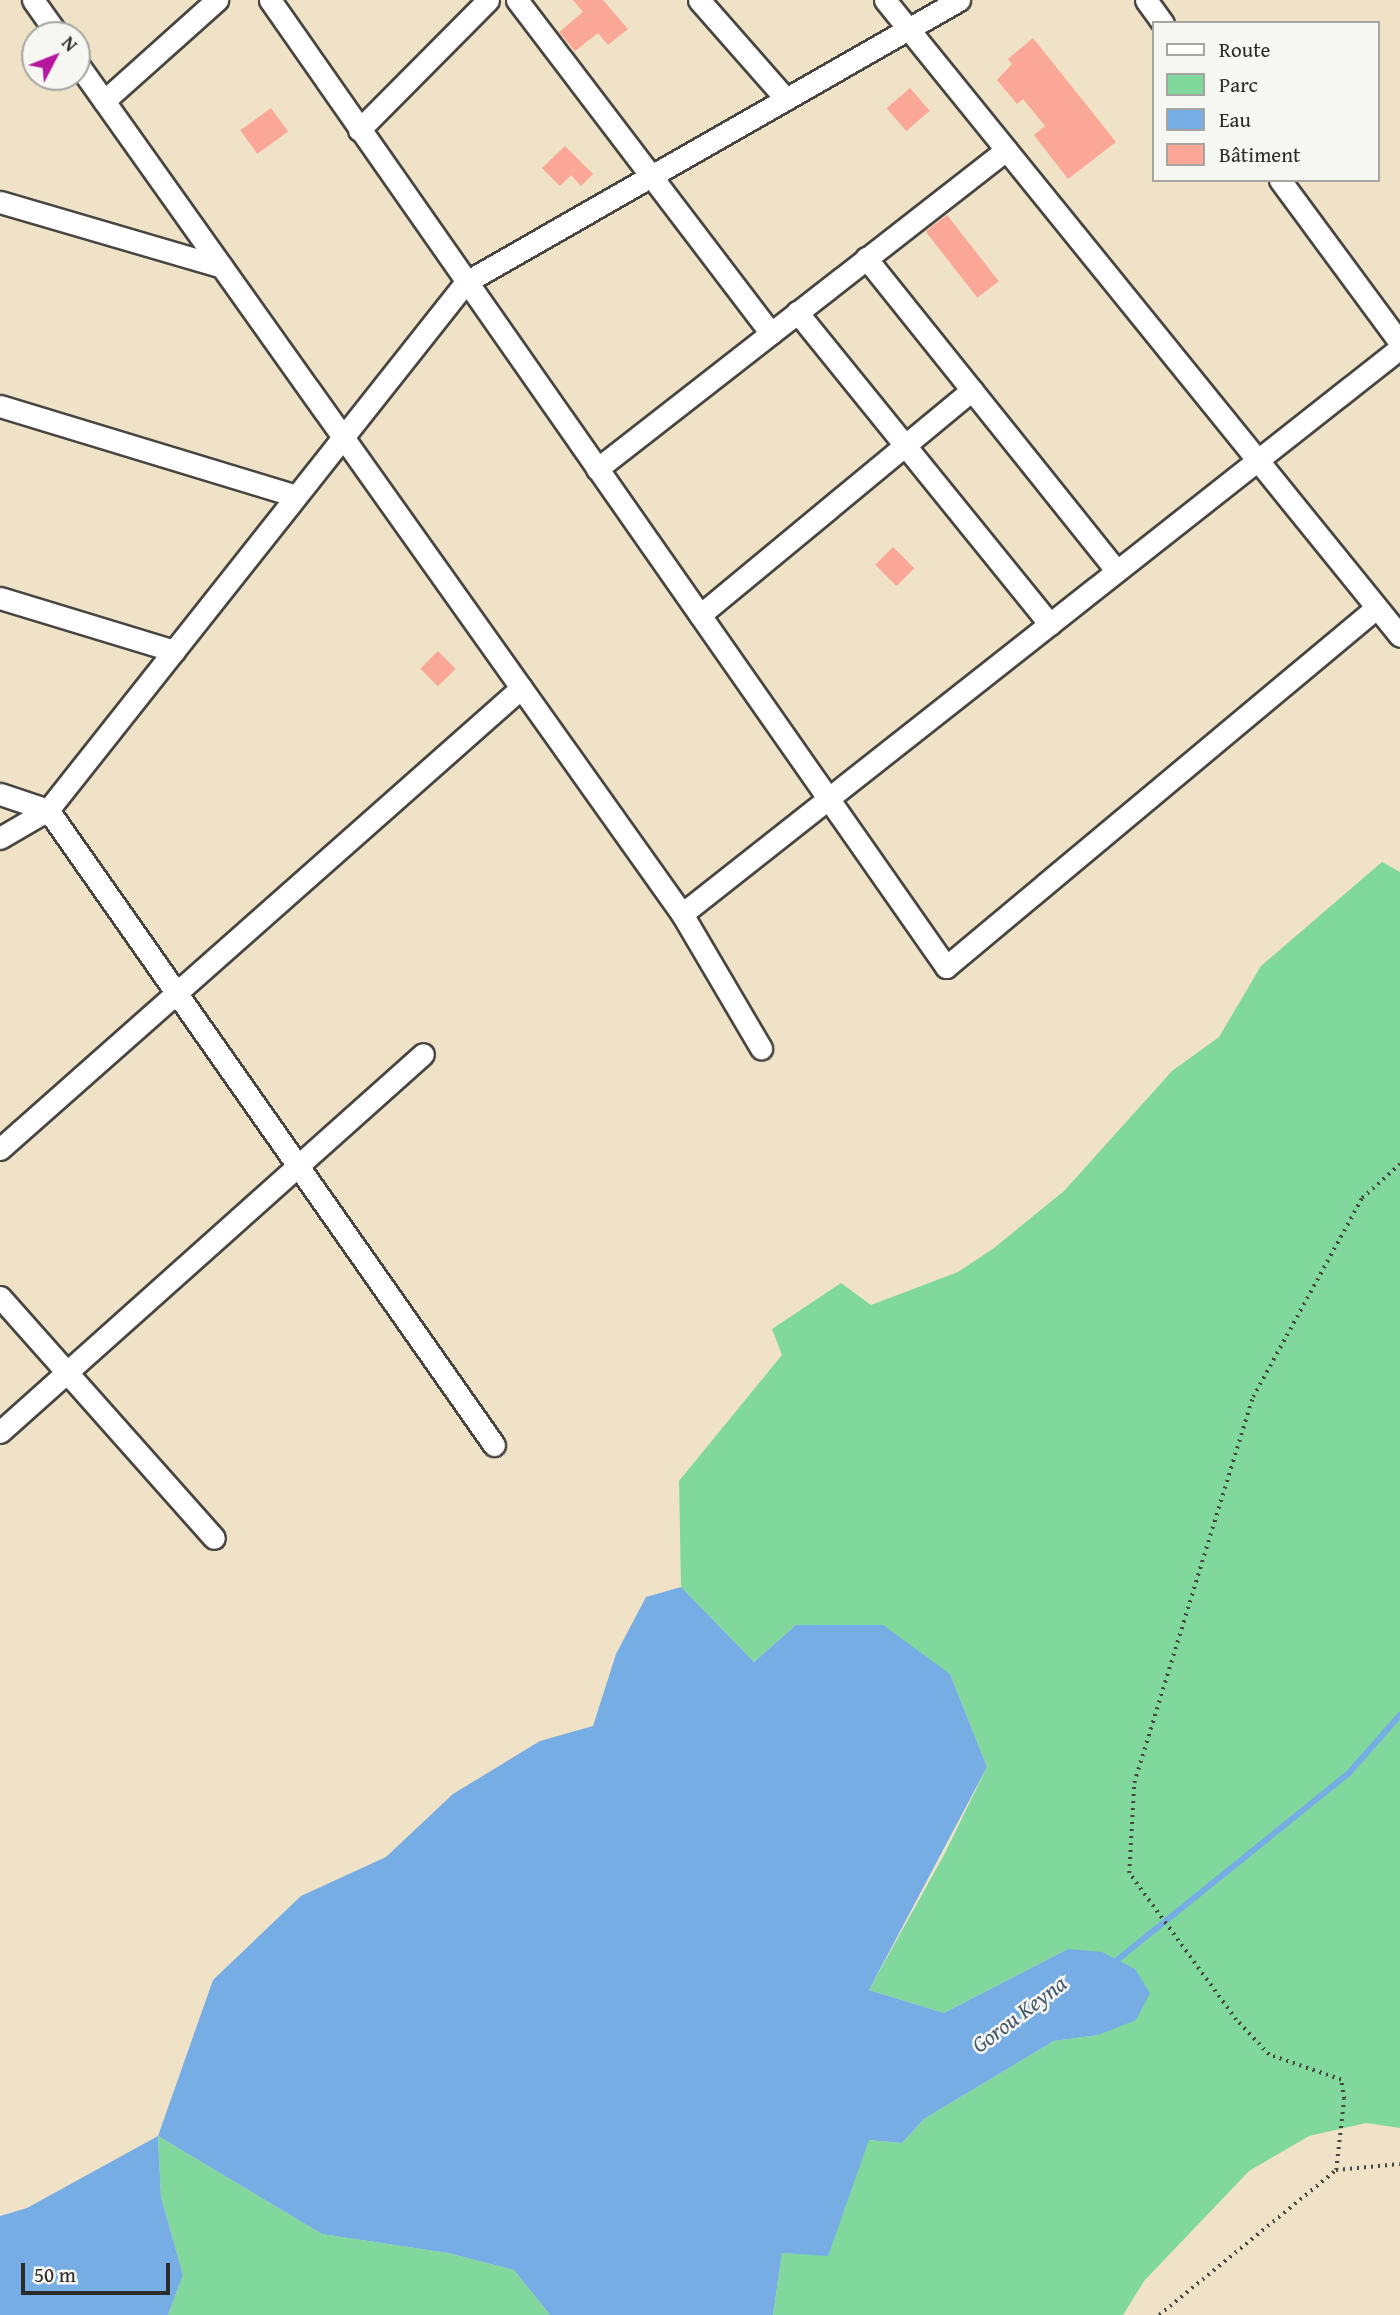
<!DOCTYPE html>
<meta charset="utf-8">
<style>
body{margin:0}
#map{position:relative;width:1400px;height:2315px;overflow:hidden;background:#efe2c7;font-family:"Gentium Book Plus",serif}
div>[style]{position:absolute}
.green>*{inset:0;background:#80d89c}
.water>*{inset:0;background:#76ade5}
.stream>*{height:6px;margin:-3px;padding:0 3px;transform-origin:3px;border-radius:3px;background:#76ade5}
.building>*{inset:0;background:#faa798;transform-origin:0 0}
.path>*{height:3.5px;margin-top:-1.75px;transform-origin:0;background:repeating-linear-gradient(90deg,#484642 0 2px,transparent 0 7px)}
.roads{filter:drop-shadow(2px 0 #484642) drop-shadow(-2px 0 #484642) drop-shadow(0 2px #484642) drop-shadow(0 -2px #484642)}
.minor>*{height:21px;margin:-10.5px;padding:0 10.5px;transform-origin:10.5px;border-radius:10.5px;background:#fff}
span{translate:-50% -50%;white-space:nowrap;text-align:center;line-height:1.15;-webkit-text-stroke:5px #f6f6f2;paint-order:stroke}
.water-label{font-size:23px;color:#45586c;font-style:italic}
.legend{position:absolute;left:1152px;top:21px;width:228px;height:161px;box-sizing:border-box;background:#f6f6f2;border:2px solid #a5a5a2;margin:0;padding:9px 12px;list-style:none;font-size:21px;color:#2b2b2b}
.legend li{display:flex;align-items:center;gap:14px;height:35px}
.legend b{width:35px;border:2px solid #a5a5a2}
.north{position:absolute;left:21px;top:21px;width:70px;height:70px;box-sizing:border-box;background:#f6f6f2;border:2px solid #a5a5a2;border-radius:50%;rotate:48deg;font-size:19px;font-weight:700;line-height:28px;text-align:center;color:#2b2b2b}
.north::after{content:'';display:block;margin:auto;width:24px;height:32px;background:#b5179e;clip-path:polygon(50% 0,100% 100%,50% 72%,0 100%)}
.scale{position:absolute;left:21px;top:2263px;width:149px;height:32px;box-sizing:border-box;border:4px solid #2b2b2b;border-top:0;padding-left:9px;font-size:21px;line-height:24px;white-space:nowrap;color:#2b2b2b;-webkit-text-stroke:5px #f6f6f2;paint-order:stroke}
</style>
<div id="map">
<div class="green">
<div style="clip-path:polygon(1382px 862px,1400px 872px,1400px 2128px,1366px 2123px,1309px 2136px,1249px 2171px,1144px 2281px,1123px 2315px,773px 2315px,782px 2253px,828px 2255px,868px 2140px,902px 2143px,924px 2119px,1054px 2041px,1098px 2035px,1068px 1949px,944px 2013px,869px 1990px,945px 1853px,987px 1767px,950px 1674px,796px 1625px,754px 1662px,681px 1587px,679px 1481px,782px 1355px,772px 1329px,841px 1283px,871px 1305px,958px 1272px,994px 1248px,1064px 1191px,1172px 1071px,1219px 1037px,1261px 966px)"></div>
<div style="clip-path:polygon(158px 2136px,322px 2234px,448px 2253px,514px 2270px,550px 2315px,168px 2315px,183px 2275px,161px 2197px)"></div>
</div>
<div class="water">
<div style="clip-path:polygon(681px 1587px,754px 1662px,796px 1625px,883px 1625px,950px 1674px,987px 1767px,869px 1990px,944px 2013px,1068px 1949px,1102px 1952px,1135px 1969px,1150px 1993px,1136px 2020px,1098px 2035px,1054px 2041px,924px 2119px,902px 2143px,869px 2140px,828px 2256px,782px 2253px,773px 2315px,550px 2315px,514px 2270px,448px 2253px,322px 2234px,158px 2136px,161px 2197px,183px 2275px,168px 2315px,0 2315px,0 2216px,27px 2208px,158px 2136px,213px 1980px,301px 1896px,386px 1857px,453px 1794px,540px 1741px,593px 1726px,616px 1654px,646px 1597px)"></div>
</div>
<div class="stream">
<div style="left:1111px;top:1965px;width:304px;rotate:-38.9deg"></div>
<div style="left:1348px;top:1774px;width:79px;rotate:-48.6deg"></div>
</div>
<div class="building">
<div style="clip-path:polygon(573px 0,603px 0,628px 29px,608px 45px,598px 33px,575px 51px,559px 32px,583px 12px)"></div>
<div style="clip-path:polygon(1033px 38px,1116px 142px,1068px 179px,1034px 135px,1045px 126px,1023px 99px,1017px 104px,997px 80px,1012px 64px,1008px 59px)"></div>
<div style="left:910px;top:88px;width:30px;height:31px;rotate:49deg"></div>
<div style="left:271px;top:108px;width:29px;height:38px;rotate:54deg"></div>
<div style="clip-path:polygon(565px 146px,593px 174px,581px 186px,571px 175px,560px 186px,542px 168px)"></div>
<div style="left:947px;top:215px;width:84px;height:27px;rotate:52deg"></div>
<div style="left:893px;top:547px;width:30px;height:25px;rotate:45deg"></div>
<div style="left:438px;top:651px;width:25px;height:25px;rotate:45deg"></div>
</div>
<div class="path">
<div style="left:1336px;top:2170px;width:71px;rotate:-83.6deg"></div>
<div style="left:1344px;top:2099px;width:19px;rotate:-99deg"></div>
<div style="left:1341px;top:2080px;width:76px;rotate:-160.9deg"></div>
<div style="left:1269px;top:2055px;width:48px;rotate:-133.3deg"></div>
<div style="left:1236px;top:2020px;width:182px;rotate:-126.1deg"></div>
<div style="left:1129px;top:1873px;width:90px;rotate:-86.8deg"></div>
<div style="left:1134px;top:1783px;width:404px;rotate:-72.9deg"></div>
<div style="left:1253px;top:1397px;width:227px;rotate:-61.3deg"></div>
<div style="left:1362px;top:1198px;width:51px;rotate:-41.8deg"></div>
<div style="left:1159px;top:2315px;width:229px;rotate:-39.3deg"></div>
<div style="left:1336px;top:2170px;width:64px;rotate:-5.4deg"></div>
</div>
<div class="roads">
<div class="minor">
<div style="left:33px;top:0;width:43px;rotate:54.5deg"></div>
<div style="left:270px;top:0;width:1180px;rotate:55.04deg"></div>
<div style="left:946px;top:967px;width:560px;rotate:-39.86deg"></div>
<div style="left:517px;top:0;width:419px;rotate:52.7deg"></div>
<div style="left:699px;top:0;width:132px;rotate:48.7deg"></div>
<div style="left:885px;top:0;width:818px;rotate:51deg"></div>
<div style="left:1146px;top:0;width:29px;rotate:54deg"></div>
<div style="left:77px;top:63px;width:1044px;rotate:54.59deg"></div>
<div style="left:682px;top:914px;width:156px;rotate:59.5deg"></div>
<div style="left:104px;top:101px;width:152px;rotate:-41.8deg"></div>
<div style="left:359px;top:130px;width:183px;rotate:-45.2deg"></div>
<div style="left:1280px;top:180px;width:202px;rotate:53.6deg"></div>
<div style="left:0;top:202px;width:231px;rotate:16.3deg"></div>
<div style="left:866px;top:258px;width:401px;rotate:51.3deg"></div>
<div style="left:797px;top:312px;width:402px;rotate:51deg"></div>
<div style="left:0;top:406px;width:309px;rotate:16.9deg"></div>
<div style="left:597px;top:469px;width:519px;rotate:-37.95deg"></div>
<div style="left:0;top:598px;width:182px;rotate:16.9deg"></div>
<div style="left:700px;top:615px;width:353px;rotate:-39.6deg"></div>
<div style="left:0;top:794px;width:51px;rotate:18.4deg"></div>
<div style="left:48px;top:810px;width:776px;rotate:54.92deg"></div>
<div style="left:0;top:838px;width:56px;rotate:-30.3deg"></div>
<div style="left:48px;top:810px;width:673px;rotate:-51.63deg"></div>
<div style="left:466px;top:282px;width:568px;rotate:-29.77deg"></div>
<div style="left:682px;top:914px;width:914px;rotate:-38.25deg"></div>
<div style="left:0;top:1149px;width:696px;rotate:-41.5deg"></div>
<div style="left:0;top:1297px;width:322px;rotate:48.4deg"></div>
<div style="left:0;top:1432px;width:567px;rotate:-41.78deg"></div>
</div>
</div>
<div class="water-label">
<span style="left:1019px;top:2014px;rotate:-37deg">Gorou Keyna</span>
</div>
<ul class="legend">
<li><b style="height:9px;background:#fff"></b>Route</li>
<li><b style="height:19px;background:#80d89c"></b>Parc</li>
<li><b style="height:19px;background:#76ade5"></b>Eau</li>
<li><b style="height:19px;background:#faa798"></b>Bâtiment</li>
</ul>
<div class="north">N</div>
<div class="scale">50 m</div>
</div>
